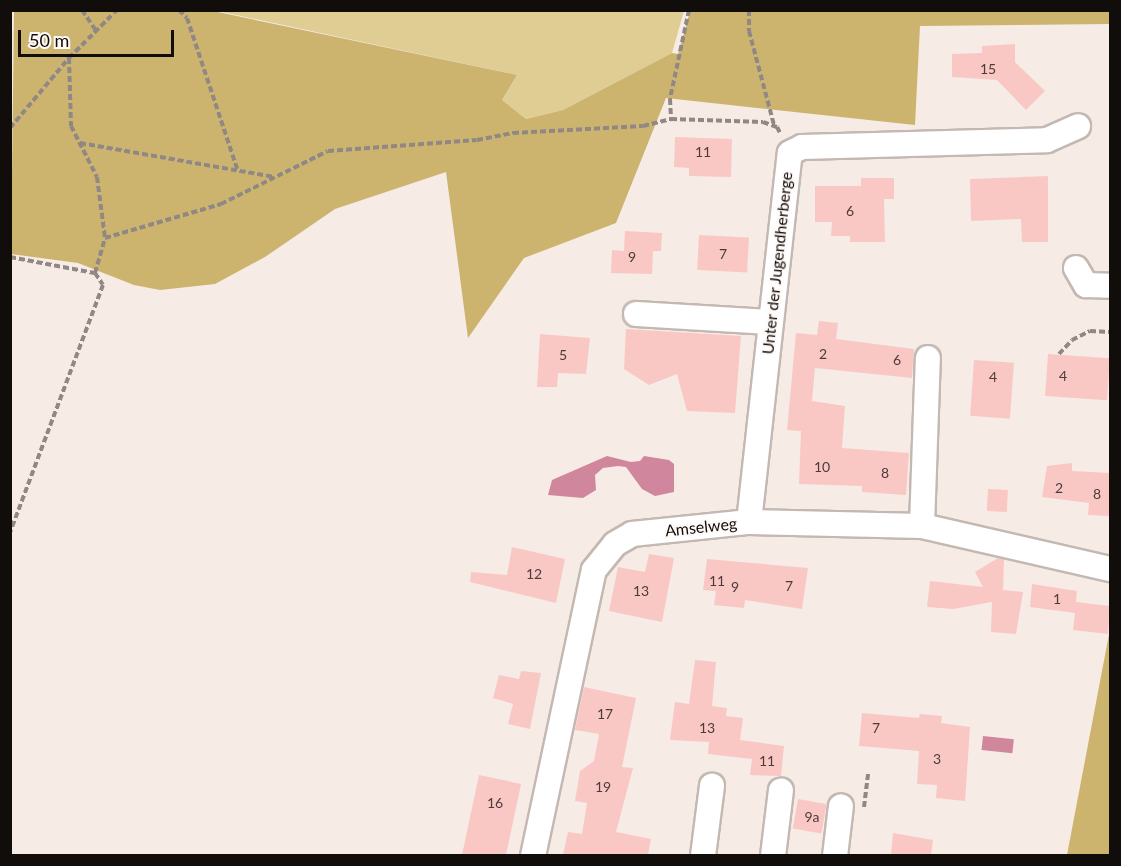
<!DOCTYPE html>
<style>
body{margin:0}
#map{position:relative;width:1121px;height:866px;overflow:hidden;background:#f7ebe5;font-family:Lato,sans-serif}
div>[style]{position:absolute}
.green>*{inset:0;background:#e0cd93}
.forest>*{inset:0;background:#ccb46f}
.water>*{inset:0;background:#d0879d;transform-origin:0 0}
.building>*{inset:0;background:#f9c8c5;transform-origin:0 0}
.path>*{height:4px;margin-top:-2px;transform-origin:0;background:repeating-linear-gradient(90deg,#908884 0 6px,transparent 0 9px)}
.roads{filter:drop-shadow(2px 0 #c3b8b2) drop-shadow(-2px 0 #c3b8b2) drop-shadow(0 2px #c3b8b2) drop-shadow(0 -2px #c3b8b2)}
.minor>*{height:24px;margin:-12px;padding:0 12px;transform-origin:12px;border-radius:12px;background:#fff}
span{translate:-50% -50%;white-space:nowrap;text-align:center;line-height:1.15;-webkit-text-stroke:4.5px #fffaf8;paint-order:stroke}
.number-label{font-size:14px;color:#4b3c3a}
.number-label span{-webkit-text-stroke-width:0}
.street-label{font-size:16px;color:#110d0b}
.frame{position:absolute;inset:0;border:12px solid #110d0b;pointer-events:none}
.scale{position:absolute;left:18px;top:30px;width:156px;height:27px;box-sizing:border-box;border:3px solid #110d0b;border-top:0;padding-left:8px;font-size:18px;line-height:21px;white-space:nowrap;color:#110d0b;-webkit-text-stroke:4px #fffaf8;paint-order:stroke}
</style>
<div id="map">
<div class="green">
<div style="clip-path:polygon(213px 10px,684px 11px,672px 53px,563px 110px,526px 119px,502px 100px,517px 75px)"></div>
</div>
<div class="forest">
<div style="clip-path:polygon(14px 11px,213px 11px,517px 75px,502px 100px,526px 119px,563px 110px,672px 53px,678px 54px,690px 11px,1110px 10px,1110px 24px,920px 26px,915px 125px,666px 98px,616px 223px,524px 258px,468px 338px,446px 172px,335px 209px,265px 257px,215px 284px,160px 290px,134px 285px,78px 263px,11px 254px)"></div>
<div style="clip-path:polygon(1110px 629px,1110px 855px,1067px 855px)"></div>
</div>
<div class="water">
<div style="clip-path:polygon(607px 456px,631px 462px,640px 461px,644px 456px,669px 460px,674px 464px,674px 492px,655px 496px,642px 489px,626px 467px,618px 466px,603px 468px,595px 475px,596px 490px,583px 498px,548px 495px,552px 480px)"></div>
<div style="left:983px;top:736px;width:31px;height:14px;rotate:6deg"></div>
</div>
<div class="building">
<div style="clip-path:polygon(1015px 44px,1015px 62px,1045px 91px,1026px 110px,997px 80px,952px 77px,952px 54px,982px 53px,982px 46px)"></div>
<div style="clip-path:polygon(675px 137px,732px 139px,731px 177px,689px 176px,689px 168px,674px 167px)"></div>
<div style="clip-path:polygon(1048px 176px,1048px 242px,1022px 242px,1021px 219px,971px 221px,970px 179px)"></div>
<div style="clip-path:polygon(861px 178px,894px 178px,894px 199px,884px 199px,885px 242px,850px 242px,850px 236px,831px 236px,832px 222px,815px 222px,815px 186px,861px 186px)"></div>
<div style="clip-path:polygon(625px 231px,662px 233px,661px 251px,653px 251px,652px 274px,611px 273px,612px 250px,624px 251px)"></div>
<div style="left:699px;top:235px;width:50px;height:35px;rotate:3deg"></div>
<div style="clip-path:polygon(819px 321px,838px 323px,836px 339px,914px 349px,912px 378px,815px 368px,812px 401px,845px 406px,842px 448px,909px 453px,906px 495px,862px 492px,862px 486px,799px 484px,801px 431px,787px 430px,796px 333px,817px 335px)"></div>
<div style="clip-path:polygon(626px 329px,741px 336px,735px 413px,687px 411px,677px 374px,649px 385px,624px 369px)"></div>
<div style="clip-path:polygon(540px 334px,590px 338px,586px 374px,558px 373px,557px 387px,537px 387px)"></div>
<div style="left:1048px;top:354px;width:62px;height:42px;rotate:4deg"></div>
<div style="left:974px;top:360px;width:40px;height:56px;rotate:4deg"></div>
<div style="clip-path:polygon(1072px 463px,1072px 471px,1110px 473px,1110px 516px,1088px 515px,1089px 503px,1042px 497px,1047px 466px)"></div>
<div style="left:988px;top:489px;width:20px;height:22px;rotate:3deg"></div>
<div style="clip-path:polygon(512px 547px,565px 559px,556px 603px,470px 582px,471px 572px,507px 575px)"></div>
<div style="clip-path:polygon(649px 554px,674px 558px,662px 622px,609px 611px,618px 567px,645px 572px)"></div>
<div style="clip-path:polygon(998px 558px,1004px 559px,1003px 590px,1023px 592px,1016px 634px,991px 632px,992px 602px,953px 609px,927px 607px,930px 581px,983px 587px,975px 572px)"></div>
<div style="clip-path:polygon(707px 559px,808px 568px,802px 609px,745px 600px,744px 608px,714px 605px,716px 591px,703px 590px)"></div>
<div style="clip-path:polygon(1032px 584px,1077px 591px,1076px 602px,1110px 606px,1108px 634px,1073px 630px,1075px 613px,1030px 607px)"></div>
<div style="clip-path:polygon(695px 660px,716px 662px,712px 706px,727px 708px,726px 716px,743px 718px,740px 740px,784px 746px,781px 776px,750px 775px,752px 759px,708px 754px,709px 742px,670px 740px,675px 702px,689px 704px)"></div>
<div style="clip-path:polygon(521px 671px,541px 673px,530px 729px,508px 724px,513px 704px,493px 698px,499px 675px,519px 679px)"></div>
<div style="clip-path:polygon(584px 687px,636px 698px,622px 767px,633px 768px,616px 832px,651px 839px,648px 855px,563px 855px,568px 832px,582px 834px,587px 803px,575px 801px,580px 771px,594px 761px,599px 734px,575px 730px)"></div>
<div style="clip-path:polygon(862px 713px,919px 718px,920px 714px,942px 716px,941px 723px,970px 727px,965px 801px,936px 798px,937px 785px,917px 784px,919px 751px,859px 746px)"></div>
<div style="left:479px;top:775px;width:43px;height:81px;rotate:12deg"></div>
<div style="left:798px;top:799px;width:29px;height:30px;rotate:10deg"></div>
<div style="clip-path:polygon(893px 833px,933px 840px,931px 855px,891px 855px)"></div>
</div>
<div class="path">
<div style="left:82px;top:10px;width:25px;rotate:56deg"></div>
<div style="left:179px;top:10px;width:11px;rotate:45deg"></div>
<div style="left:187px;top:18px;width:161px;rotate:71.6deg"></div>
<div style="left:689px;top:10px;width:91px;rotate:102.1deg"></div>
<div style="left:670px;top:99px;width:20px;rotate:87deg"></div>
<div style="left:671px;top:119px;width:92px;rotate:1.9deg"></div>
<div style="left:763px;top:122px;width:15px;rotate:20deg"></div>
<div style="left:777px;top:127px;width:7px;rotate:63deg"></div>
<div style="left:749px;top:10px;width:21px;rotate:90deg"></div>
<div style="left:749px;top:31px;width:97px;rotate:75.1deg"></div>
<div style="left:69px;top:58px;width:68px;rotate:88.3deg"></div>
<div style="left:71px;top:126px;width:57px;rotate:63deg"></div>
<div style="left:97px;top:177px;width:62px;rotate:82.5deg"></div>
<div style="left:10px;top:128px;width:92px;rotate:-49.9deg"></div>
<div style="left:69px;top:58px;width:68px;rotate:-45deg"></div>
<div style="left:80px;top:143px;width:197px;rotate:9.9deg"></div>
<div style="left:10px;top:257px;width:86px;rotate:10.7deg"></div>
<div style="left:95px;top:273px;width:14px;rotate:56deg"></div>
<div style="left:103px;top:285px;width:264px;rotate:110.6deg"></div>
<div style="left:95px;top:273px;width:36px;rotate:-74deg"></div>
<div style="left:105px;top:238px;width:121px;rotate:-16.3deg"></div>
<div style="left:221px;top:204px;width:119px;rotate:-26.4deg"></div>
<div style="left:328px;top:151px;width:149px;rotate:-4.2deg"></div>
<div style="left:477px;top:140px;width:37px;rotate:-11deg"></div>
<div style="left:513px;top:133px;width:130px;rotate:-3.1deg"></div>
<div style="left:643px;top:126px;width:29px;rotate:-14deg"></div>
<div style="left:1059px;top:354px;width:19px;rotate:-47deg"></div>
<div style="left:1072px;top:340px;width:20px;rotate:-27deg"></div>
<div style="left:1090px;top:331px;width:20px;rotate:3deg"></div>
<div style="left:864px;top:807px;width:35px;rotate:-83deg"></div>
</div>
<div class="roads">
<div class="minor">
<div style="left:1076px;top:268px;width:20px;rotate:60deg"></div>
<div style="left:1086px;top:285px;width:24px;rotate:2deg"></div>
<div style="left:636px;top:314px;width:134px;rotate:3.4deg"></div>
<div style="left:749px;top:522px;width:371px;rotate:-83.7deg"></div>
<div style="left:790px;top:153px;width:13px;rotate:-27deg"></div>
<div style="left:802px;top:147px;width:245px;rotate:-1.6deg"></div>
<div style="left:1047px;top:140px;width:34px;rotate:-24deg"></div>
<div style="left:922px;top:526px;width:168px;rotate:-88deg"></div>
<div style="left:533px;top:856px;width:292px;rotate:-78deg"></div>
<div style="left:594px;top:570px;width:33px;rotate:-51deg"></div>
<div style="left:615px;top:544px;width:20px;rotate:-30deg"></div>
<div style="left:632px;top:534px;width:118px;rotate:-5.9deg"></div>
<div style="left:749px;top:522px;width:173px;rotate:1.3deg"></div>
<div style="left:922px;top:526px;width:193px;rotate:12.9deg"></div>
<div style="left:703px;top:856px;width:71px;rotate:-82.7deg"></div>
<div style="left:773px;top:856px;width:66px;rotate:-83.1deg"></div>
<div style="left:835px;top:856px;width:50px;rotate:-83.2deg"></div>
</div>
</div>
<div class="number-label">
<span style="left:988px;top:69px">15</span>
<span style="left:703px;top:152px">11</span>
<span style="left:850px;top:211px">6</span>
<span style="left:723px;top:254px">7</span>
<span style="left:632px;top:257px">9</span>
<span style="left:823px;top:354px">2</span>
<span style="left:563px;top:355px">5</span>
<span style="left:897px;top:360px">6</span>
<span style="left:1063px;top:376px">4</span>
<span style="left:993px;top:377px">4</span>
<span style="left:822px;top:467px">10</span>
<span style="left:885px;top:473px">8</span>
<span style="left:1059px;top:488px">2</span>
<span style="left:1097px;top:494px">8</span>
<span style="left:534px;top:574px">12</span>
<span style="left:717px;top:581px">11</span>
<span style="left:789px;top:586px">7</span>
<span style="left:735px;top:587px">9</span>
<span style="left:641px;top:591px">13</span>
<span style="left:1057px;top:599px">1</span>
<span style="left:605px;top:714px">17</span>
<span style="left:707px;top:728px">13</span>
<span style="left:876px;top:728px">7</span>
<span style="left:937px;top:759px">3</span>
<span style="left:767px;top:761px">11</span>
<span style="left:603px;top:787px">19</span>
<span style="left:495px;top:803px">16</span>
<span style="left:812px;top:817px">9a</span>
</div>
<div class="street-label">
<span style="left:777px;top:263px;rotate:-84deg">Unter der Jugendherberge</span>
<span style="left:701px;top:527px;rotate:-6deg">Amselweg</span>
</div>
<div class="frame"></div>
<div class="scale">50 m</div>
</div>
